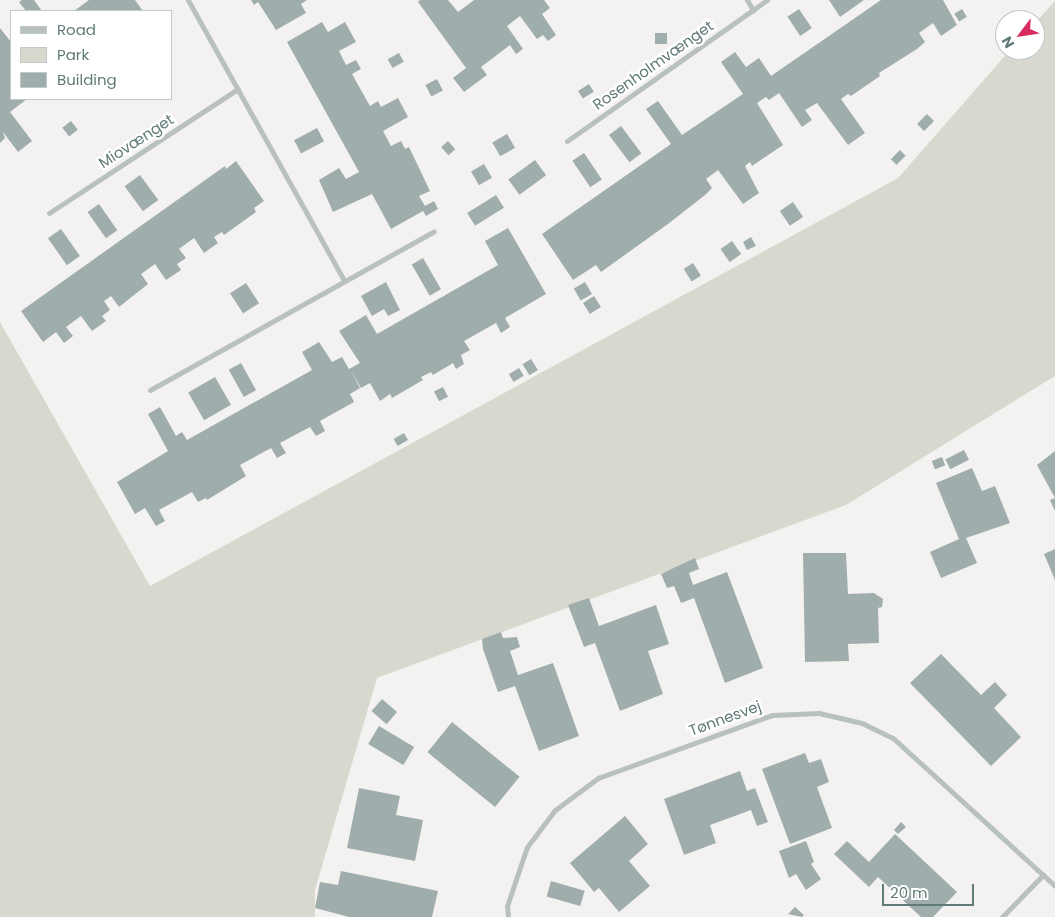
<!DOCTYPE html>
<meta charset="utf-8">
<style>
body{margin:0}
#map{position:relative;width:1055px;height:917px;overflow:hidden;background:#f4f2f0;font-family:Poppins,sans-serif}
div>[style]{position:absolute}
.green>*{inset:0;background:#d8d8cf}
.building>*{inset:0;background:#9faeac;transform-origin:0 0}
.minor>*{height:5px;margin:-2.5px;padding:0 2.5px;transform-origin:2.5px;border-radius:2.5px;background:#b8c0c0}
span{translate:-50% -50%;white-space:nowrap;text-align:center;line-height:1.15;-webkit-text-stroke:5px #fff;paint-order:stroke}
.street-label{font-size:15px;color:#607a78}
.legend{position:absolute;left:10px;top:10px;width:162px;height:90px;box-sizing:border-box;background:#fff;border:1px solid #bfcac9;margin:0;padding:6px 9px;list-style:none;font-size:15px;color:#607a78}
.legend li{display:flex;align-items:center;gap:10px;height:25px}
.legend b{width:25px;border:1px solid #bfcac9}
.north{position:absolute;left:995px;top:10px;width:50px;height:50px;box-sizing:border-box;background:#fff;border:1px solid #bfcac9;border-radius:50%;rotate:239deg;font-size:14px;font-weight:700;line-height:20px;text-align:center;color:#607a78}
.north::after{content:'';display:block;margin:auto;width:18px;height:22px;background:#d82b5d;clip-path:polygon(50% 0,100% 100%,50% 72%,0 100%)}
.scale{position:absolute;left:882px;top:884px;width:92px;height:22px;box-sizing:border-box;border:2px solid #607a78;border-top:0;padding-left:6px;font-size:15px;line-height:18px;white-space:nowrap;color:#607a78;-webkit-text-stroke:4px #fff;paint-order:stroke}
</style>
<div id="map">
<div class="green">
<div style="clip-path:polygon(1055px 1px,1055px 376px,846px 505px,377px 678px,315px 890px,315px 917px,0 917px,0 322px,150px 586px,898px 178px,1010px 50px,1035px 50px,1035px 23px)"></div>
</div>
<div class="building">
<div style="clip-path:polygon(22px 0,34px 0,42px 11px,26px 11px,19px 2px)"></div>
<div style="clip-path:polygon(89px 0,135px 0,143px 11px,74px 11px)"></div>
<div style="clip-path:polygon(251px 0,307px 0,301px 4px,306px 13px,276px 30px,258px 2px,254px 5px)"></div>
<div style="clip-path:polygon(420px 0,448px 0,458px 12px,474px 0,544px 0,550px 8px,542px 14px,556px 35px,548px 41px,543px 35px,537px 39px,520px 16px,507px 26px,523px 49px,516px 54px,510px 45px,481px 67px,487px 75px,464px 92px,453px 78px,466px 68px,418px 2px)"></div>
<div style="clip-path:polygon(829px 0,864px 0,840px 17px)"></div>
<div style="clip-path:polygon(881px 0,943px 0,957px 25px,941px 36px,933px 23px,919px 33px,925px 42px,917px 49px,879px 73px,880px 76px,851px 96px,848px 94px,841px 99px,865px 133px,848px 145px,817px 103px,805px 110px,812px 120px,802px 127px,779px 93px,769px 100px,766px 97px,757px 103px,783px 145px,752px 166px,750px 162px,745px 166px,759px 193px,743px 204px,718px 170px,706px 179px,712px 188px,705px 195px,668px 224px,601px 272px,596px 265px,573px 280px,542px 234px,671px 144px,646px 109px,658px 101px,682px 135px,743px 94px,721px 62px,735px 52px,746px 67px,759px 58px,771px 76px)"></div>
<div style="left:799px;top:9px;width:23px;height:14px;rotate:56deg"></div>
<div style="left:962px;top:9px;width:9px;height:9px;rotate:58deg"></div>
<div style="clip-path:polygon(322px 22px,328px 32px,345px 22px,356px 42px,339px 51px,346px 65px,356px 60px,361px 69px,352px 74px,370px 106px,378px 101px,381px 107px,398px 98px,408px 117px,383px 131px,391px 146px,401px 141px,405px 149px,409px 147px,430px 191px,419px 196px,425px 206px,434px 201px,438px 209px,426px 216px,423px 211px,391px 229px,372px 194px,333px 212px,319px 180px,339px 168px,346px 179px,359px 172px,287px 42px)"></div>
<div style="clip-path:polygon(0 28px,11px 42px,11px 99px,27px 99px,10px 112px,32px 141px,18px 152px,3px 132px,5px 138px,0 143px)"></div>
<div style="left:655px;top:33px;width:12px;height:11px"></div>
<div style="left:399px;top:53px;width:10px;height:13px;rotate:61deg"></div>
<div style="left:437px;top:79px;width:13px;height:13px;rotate:63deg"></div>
<div style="left:589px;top:84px;width:9px;height:13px;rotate:58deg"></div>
<div style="left:927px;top:114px;width:10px;height:14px;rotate:45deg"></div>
<div style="left:71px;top:121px;width:11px;height:11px;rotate:52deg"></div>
<div style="left:621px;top:126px;width:34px;height:15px;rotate:53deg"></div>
<div style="left:317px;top:128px;width:15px;height:26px;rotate:62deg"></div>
<div style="left:507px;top:134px;width:16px;height:17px;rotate:60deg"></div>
<div style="left:448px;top:141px;width:11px;height:9px;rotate:49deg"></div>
<div style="left:900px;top:150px;width:8px;height:13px;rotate:45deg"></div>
<div style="left:584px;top:153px;width:32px;height:14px;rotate:56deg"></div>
<div style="left:535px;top:160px;width:19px;height:33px;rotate:54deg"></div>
<div style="clip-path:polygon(236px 161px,264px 201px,254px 208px,256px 212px,224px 235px,222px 232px,214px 237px,218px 243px,204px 253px,194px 238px,179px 249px,186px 258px,177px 264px,181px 270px,166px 280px,155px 264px,141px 274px,148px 284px,119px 307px,111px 296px,104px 301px,110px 310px,102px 316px,106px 321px,92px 331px,81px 316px,66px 327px,73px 336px,64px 343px,56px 332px,43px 342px,21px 311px,225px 166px,226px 169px)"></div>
<div style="left:484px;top:164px;width:16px;height:15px;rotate:60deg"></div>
<div style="left:140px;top:175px;width:31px;height:19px;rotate:54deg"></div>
<div style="left:496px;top:195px;width:15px;height:34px;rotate:58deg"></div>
<div style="left:793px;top:202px;width:18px;height:16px;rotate:56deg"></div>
<div style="left:99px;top:204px;width:32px;height:14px;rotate:55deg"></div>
<div style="clip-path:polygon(508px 228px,546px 294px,505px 318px,510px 327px,501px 333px,496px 323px,464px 341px,470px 350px,461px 355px,464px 364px,456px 369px,453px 363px,433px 375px,431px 372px,421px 377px,423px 380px,392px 398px,390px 394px,380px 401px,370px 383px,361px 388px,351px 371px,360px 388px,350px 394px,354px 402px,320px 421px,325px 431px,316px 436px,310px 427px,280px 443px,286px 453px,277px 458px,271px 448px,240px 465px,246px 476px,207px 500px,206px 498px,198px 502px,192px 492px,159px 510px,165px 521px,156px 526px,145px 508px,135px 514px,117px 482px,168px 451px,148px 414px,160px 407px,176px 436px,182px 432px,187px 440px,312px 370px,302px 352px,319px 342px,332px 362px,342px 357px,349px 369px,360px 363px,339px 331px,366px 315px,377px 334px,498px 265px,485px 241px)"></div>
<div style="left:61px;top:229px;width:33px;height:16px;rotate:55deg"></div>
<div style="clip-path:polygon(751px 237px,756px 246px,747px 250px,743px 242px)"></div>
<div style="left:732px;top:241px;width:16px;height:14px;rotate:55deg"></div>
<div style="left:423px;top:258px;width:36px;height:13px;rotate:60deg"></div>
<div style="left:693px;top:263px;width:15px;height:11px;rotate:58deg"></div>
<div style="clip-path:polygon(386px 282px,400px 310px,388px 316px,384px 309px,372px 316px,361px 296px)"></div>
<div style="left:585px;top:282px;width:14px;height:13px;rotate:60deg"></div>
<div style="left:246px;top:283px;width:24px;height:19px;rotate:57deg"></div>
<div style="left:594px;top:296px;width:13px;height:13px;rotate:58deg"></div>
<div style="left:531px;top:359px;width:13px;height:10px;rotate:58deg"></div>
<div style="left:241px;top:363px;width:31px;height:14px;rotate:61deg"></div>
<div style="left:519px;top:368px;width:9px;height:12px;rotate:58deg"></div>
<div style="left:215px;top:377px;width:32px;height:31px;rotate:60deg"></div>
<div style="left:443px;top:387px;width:11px;height:10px;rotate:63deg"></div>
<div style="left:404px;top:433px;width:8px;height:12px;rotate:60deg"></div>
<div style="left:964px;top:450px;width:11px;height:21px;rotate:63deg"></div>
<div style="clip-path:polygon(1055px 451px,1055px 511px,1050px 500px,1055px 498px,1037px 465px)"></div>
<div style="left:942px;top:457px;width:9px;height:11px;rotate:69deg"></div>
<div style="clip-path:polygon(972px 468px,982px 491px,995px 486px,1010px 523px,966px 538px,977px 563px,941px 578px,930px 552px,959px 539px,936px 483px)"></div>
<div style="clip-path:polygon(1055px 549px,1055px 580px,1044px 554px)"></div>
<div style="clip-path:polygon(803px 553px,846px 553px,848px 594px,874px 593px,883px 599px,882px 607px,878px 608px,879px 643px,848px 644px,849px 661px,805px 662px)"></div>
<div style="clip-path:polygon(695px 558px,699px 569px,689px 573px,693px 585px,727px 572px,763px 668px,725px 683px,694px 598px,681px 603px,674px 586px,667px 588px,661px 574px)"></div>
<div style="clip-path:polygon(589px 598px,599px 626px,656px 605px,669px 644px,648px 651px,663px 694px,620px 711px,595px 643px,584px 647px,568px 605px)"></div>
<div style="clip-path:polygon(501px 632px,503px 638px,517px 637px,520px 647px,510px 651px,518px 675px,553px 663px,579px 736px,539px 751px,515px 686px,498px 692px,483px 649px,482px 639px)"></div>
<div style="clip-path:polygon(941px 654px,981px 695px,995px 682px,1007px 695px,994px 708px,1021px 737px,991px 766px,910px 683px)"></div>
<div style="left:382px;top:699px;width:20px;height:16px;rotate:41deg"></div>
<div style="left:452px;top:722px;width:87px;height:39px;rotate:39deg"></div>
<div style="left:379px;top:726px;width:41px;height:21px;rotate:31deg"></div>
<div style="clip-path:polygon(805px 753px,809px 763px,821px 759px,829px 782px,817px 787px,832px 828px,790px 844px,762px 769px)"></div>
<div style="clip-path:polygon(740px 771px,747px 791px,755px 788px,768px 822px,757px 826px,751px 810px,710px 825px,716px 843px,684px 855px,664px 799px)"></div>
<div style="clip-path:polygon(359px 788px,400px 796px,396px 815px,423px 820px,415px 861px,347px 848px)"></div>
<div style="clip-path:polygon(625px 816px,648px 844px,629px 861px,650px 886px,619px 912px,599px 888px,594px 892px,570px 863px)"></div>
<div style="clip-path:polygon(901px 822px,906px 827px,898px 834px,894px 830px)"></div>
<div style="clip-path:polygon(895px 834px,957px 892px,933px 917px,921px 917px,878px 877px,869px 887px,834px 854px,847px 841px,869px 862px)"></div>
<div style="clip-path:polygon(806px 841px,814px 862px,811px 864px,821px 879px,806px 890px,796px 874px,789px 878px,779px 851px)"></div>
<div style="clip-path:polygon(341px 871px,438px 891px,432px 917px,349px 917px,315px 908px,320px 882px,338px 885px)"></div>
<div style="left:551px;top:881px;width:35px;height:16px;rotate:16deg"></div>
<div style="clip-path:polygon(795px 907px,804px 915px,802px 917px,788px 914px)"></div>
</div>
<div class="minor">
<div style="left:188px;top:0;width:321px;rotate:60.9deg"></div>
<div style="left:747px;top:0;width:12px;rotate:59deg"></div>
<div style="left:567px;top:141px;width:245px;rotate:-35.2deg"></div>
<div style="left:49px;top:213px;width:226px;rotate:-33.3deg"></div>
<div style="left:150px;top:390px;width:325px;rotate:-29.2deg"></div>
<div style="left:508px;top:917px;width:11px;rotate:-95deg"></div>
<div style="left:507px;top:906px;width:62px;rotate:-71.3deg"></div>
<div style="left:527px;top:847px;width:46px;rotate:-52.9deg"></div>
<div style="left:555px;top:810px;width:54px;rotate:-36.7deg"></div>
<div style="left:598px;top:778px;width:185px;rotate:-19.9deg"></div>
<div style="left:772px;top:715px;width:47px;rotate:-2.4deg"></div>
<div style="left:819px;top:713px;width:44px;rotate:13.1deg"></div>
<div style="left:862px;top:723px;width:34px;rotate:26deg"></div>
<div style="left:893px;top:738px;width:219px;rotate:42.4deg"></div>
<div style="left:1002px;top:917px;width:59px;rotate:-45.7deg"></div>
</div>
<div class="street-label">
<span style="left:653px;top:65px;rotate:-35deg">Rosenholmvænget</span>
<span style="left:136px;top:141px;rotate:-33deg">Miovænget</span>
<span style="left:725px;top:718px;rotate:-20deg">Tønnesvej</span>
</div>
<ul class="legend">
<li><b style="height:6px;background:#b8c0c0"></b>Road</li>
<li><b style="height:14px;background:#d8d8cf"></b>Park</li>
<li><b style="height:14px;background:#9faeac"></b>Building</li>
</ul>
<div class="north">N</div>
<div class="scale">20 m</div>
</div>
